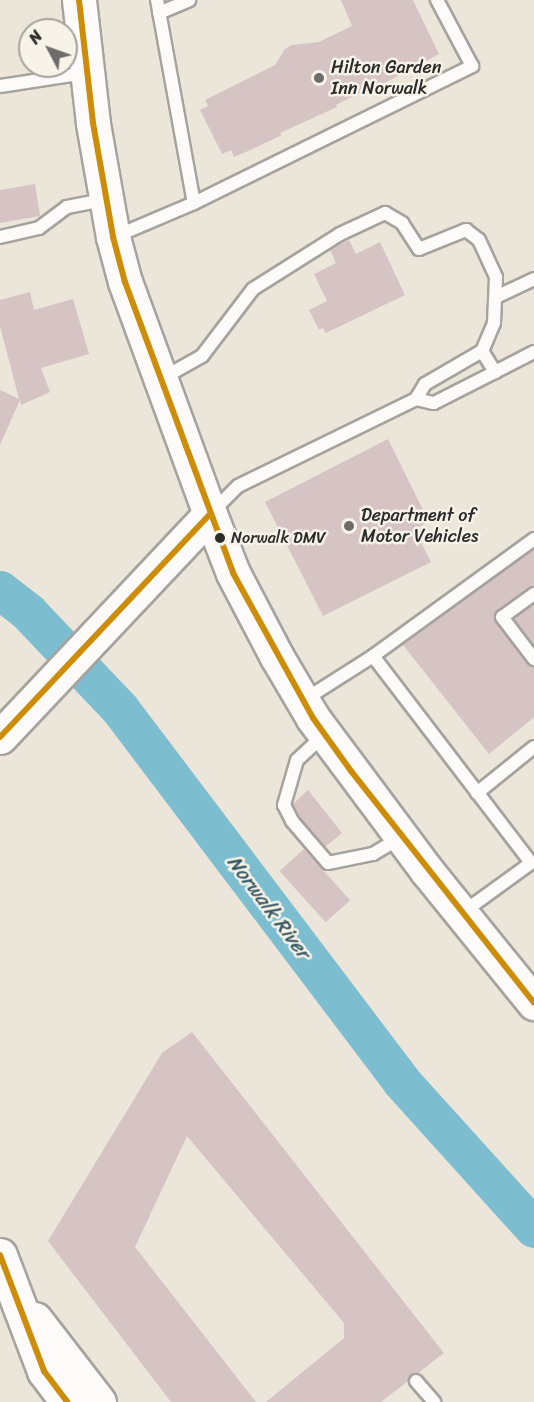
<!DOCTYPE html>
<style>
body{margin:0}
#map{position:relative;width:534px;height:1402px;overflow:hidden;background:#ebe5da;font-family:Sriracha,sans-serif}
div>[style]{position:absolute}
.river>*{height:39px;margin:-19.5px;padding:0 19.5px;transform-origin:19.5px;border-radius:19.5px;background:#7cbed0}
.building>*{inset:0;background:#d6c4c5;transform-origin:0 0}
.roads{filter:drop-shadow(2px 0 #a6a29c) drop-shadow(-2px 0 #a6a29c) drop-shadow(0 2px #a6a29c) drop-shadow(0 -2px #a6a29c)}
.lane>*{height:12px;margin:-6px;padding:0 6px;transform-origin:6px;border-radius:6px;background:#fcfbf9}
.secondary>*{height:33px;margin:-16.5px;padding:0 16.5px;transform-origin:16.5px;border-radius:16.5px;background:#fcfbf9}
.primary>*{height:33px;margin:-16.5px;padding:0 16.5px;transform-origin:16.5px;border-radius:16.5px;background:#fcfbf9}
.highway>*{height:33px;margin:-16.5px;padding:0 16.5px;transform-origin:16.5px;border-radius:16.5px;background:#fcfbf9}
.bus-1>*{height:6px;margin:-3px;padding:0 3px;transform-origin:3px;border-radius:3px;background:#ce8d09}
.dots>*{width:16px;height:16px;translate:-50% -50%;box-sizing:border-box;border:3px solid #f7f3e8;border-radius:50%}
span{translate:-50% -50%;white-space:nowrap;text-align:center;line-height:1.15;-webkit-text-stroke:5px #f7f3e8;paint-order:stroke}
.bus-label{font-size:16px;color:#2b2b2b}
.left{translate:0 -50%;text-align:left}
.poi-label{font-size:18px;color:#2b2b2b}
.water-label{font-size:20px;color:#375863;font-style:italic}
.north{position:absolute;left:18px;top:18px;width:60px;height:60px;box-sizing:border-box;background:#f7f3e8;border:2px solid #a5a39c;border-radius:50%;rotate:311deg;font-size:16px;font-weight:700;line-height:24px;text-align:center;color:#2b2b2b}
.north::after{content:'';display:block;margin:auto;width:21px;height:27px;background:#6e6c68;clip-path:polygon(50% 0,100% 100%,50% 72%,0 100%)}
</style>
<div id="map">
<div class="river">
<div style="left:0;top:590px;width:36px;rotate:38deg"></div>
<div style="left:28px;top:612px;width:134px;rotate:46.5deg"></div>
<div style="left:120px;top:709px;width:466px;rotate:52.9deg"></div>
<div style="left:401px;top:1081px;width:198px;rotate:47.9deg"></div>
</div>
<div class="building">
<div style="clip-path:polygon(341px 0,413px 0,439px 54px,368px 92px,367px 89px,336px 105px,337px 107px,280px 133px,282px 135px,257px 147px,234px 157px,231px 150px,222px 154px,200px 110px,208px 106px,205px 100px,275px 65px,285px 49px,292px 45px,319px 42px,352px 26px)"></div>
<div style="clip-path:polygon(35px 184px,40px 216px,0 223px,0 190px)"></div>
<div style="clip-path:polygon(349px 240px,356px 254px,380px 242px,405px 295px,326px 333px,323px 328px,319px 330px,309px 310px,327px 301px,314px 274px,336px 263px,330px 250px)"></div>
<div style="clip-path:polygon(30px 292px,34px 310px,73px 299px,89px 354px,41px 368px,50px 392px,21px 405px,20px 400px,0 445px,0 390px,19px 399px,0 326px,0 300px)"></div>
<div style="clip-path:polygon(388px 439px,429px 522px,414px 529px,431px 562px,323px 616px,265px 502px)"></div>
<div style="clip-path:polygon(534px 549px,534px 586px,497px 610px,494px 617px,527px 664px,534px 667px,534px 717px,489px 754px,403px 645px)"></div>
<div style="clip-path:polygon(534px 604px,534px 645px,514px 619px)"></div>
<div style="clip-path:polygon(308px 790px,342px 833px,325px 847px,299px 816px,293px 804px)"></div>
<div style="left:304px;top:849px;width:69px;height:33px;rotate:48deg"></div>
<div style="clip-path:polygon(192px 1032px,444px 1353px,418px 1373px,411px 1374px,408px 1381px,381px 1402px,266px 1402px,344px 1338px,344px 1323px,187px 1136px,135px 1247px,256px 1402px,171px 1402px,48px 1241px,162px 1053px)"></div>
</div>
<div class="roads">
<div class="lane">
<div style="left:157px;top:0;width:206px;rotate:79.7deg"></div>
<div style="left:159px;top:13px;width:33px;rotate:-23deg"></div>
<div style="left:0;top:86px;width:86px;rotate:-8.7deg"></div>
<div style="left:0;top:237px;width:40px;rotate:-13deg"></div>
<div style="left:39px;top:228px;width:35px;rotate:-37deg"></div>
<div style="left:67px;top:207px;width:38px;rotate:-11deg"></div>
<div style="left:114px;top:237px;width:87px;rotate:-23deg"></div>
<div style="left:194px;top:203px;width:310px;rotate:-26.2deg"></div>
<div style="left:472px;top:66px;width:75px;rotate:-117.9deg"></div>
<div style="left:496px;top:297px;width:42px;rotate:-25.3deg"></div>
<div style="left:482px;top:351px;width:25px;rotate:58deg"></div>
<div style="left:495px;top:372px;width:44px;rotate:-27.1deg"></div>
<div style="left:161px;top:379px;width:47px;rotate:-29.3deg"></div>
<div style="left:202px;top:356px;width:84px;rotate:-52.7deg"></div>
<div style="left:253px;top:289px;width:103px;rotate:-32.3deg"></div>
<div style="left:340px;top:234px;width:50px;rotate:-25deg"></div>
<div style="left:385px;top:213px;width:20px;rotate:30deg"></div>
<div style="left:402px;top:223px;width:31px;rotate:57deg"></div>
<div style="left:419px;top:249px;width:51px;rotate:-22deg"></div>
<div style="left:466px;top:230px;width:16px;rotate:38deg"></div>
<div style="left:479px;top:240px;width:41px;rotate:65.3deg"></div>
<div style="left:496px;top:277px;width:46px;rotate:92.5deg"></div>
<div style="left:494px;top:323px;width:30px;rotate:113deg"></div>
<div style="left:482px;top:351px;width:66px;rotate:149.9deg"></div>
<div style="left:425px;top:384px;width:17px;rotate:121deg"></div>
<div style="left:416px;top:399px;width:18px;rotate:13deg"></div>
<div style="left:434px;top:403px;width:68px;rotate:-26.9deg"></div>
<div style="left:213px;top:511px;width:35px;rotate:-45deg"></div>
<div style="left:238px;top:486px;width:198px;rotate:-26deg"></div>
<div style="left:534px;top:594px;width:39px;rotate:144deg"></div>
<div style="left:502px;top:617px;width:53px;rotate:52.7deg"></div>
<div style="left:373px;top:656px;width:199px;rotate:-36deg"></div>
<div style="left:304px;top:700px;width:82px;rotate:-32.5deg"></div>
<div style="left:373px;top:656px;width:260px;rotate:52.6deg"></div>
<div style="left:531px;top:863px;width:85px;rotate:144.1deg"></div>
<div style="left:324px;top:735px;width:37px;rotate:137deg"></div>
<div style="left:297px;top:760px;width:47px;rotate:106.1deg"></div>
<div style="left:284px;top:805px;width:18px;rotate:63deg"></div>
<div style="left:292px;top:821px;width:55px;rotate:49.4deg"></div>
<div style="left:328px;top:863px;width:46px;rotate:-11.3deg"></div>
<div style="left:373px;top:854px;width:31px;rotate:-31deg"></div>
<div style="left:477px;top:793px;width:73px;rotate:-38.9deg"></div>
<div style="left:416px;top:1381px;width:28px;rotate:49deg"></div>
</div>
<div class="secondary">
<div style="left:0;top:1255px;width:124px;rotate:69.2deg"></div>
<div style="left:44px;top:1371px;width:39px;rotate:53deg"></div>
<div style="left:35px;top:1319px;width:105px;rotate:52.4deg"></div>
</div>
<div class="primary">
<div style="left:210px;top:514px;width:63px;rotate:68.7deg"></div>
<div style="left:233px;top:573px;width:95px;rotate:62.4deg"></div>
<div style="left:277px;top:657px;width:71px;rotate:59.5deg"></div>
<div style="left:313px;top:718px;width:191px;rotate:53.3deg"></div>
<div style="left:427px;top:871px;width:170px;rotate:51deg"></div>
</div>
<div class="highway">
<div style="left:0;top:737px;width:306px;rotate:-46.7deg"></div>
<div style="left:210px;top:514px;width:247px;rotate:-110.1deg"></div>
<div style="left:125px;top:282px;width:47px;rotate:-104.9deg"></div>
<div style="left:113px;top:237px;width:116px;rotate:-100deg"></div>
<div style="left:93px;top:123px;width:124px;rotate:-96.5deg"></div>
</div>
</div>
<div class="bus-1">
<div style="left:79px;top:0;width:124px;rotate:83.5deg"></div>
<div style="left:93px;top:123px;width:116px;rotate:80deg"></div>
<div style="left:113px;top:237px;width:47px;rotate:75.1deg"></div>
<div style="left:125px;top:282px;width:310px;rotate:69.6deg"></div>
<div style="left:233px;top:573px;width:166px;rotate:61.1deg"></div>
<div style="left:313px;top:718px;width:65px;rotate:54.4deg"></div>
<div style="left:351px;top:771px;width:295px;rotate:51.7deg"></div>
<div style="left:0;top:737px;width:306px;rotate:-46.7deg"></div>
<div style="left:0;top:1255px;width:124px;rotate:69.2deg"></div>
<div style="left:44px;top:1371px;width:39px;rotate:53deg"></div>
</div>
<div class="dots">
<div style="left:319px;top:78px;background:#6e6c68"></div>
<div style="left:349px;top:526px;background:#6e6c68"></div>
<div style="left:220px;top:538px;background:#2b2b2b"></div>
</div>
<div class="bus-label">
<span class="left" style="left:231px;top:538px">Norwalk DMV</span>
</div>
<div class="poi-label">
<span class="left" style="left:331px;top:78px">Hilton Garden<br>Inn Norwalk</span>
<span class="left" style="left:361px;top:526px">Department of<br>Motor Vehicles</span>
</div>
<div class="water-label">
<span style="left:269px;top:907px;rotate:53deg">Norwalk River</span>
</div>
<div class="north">N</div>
</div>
